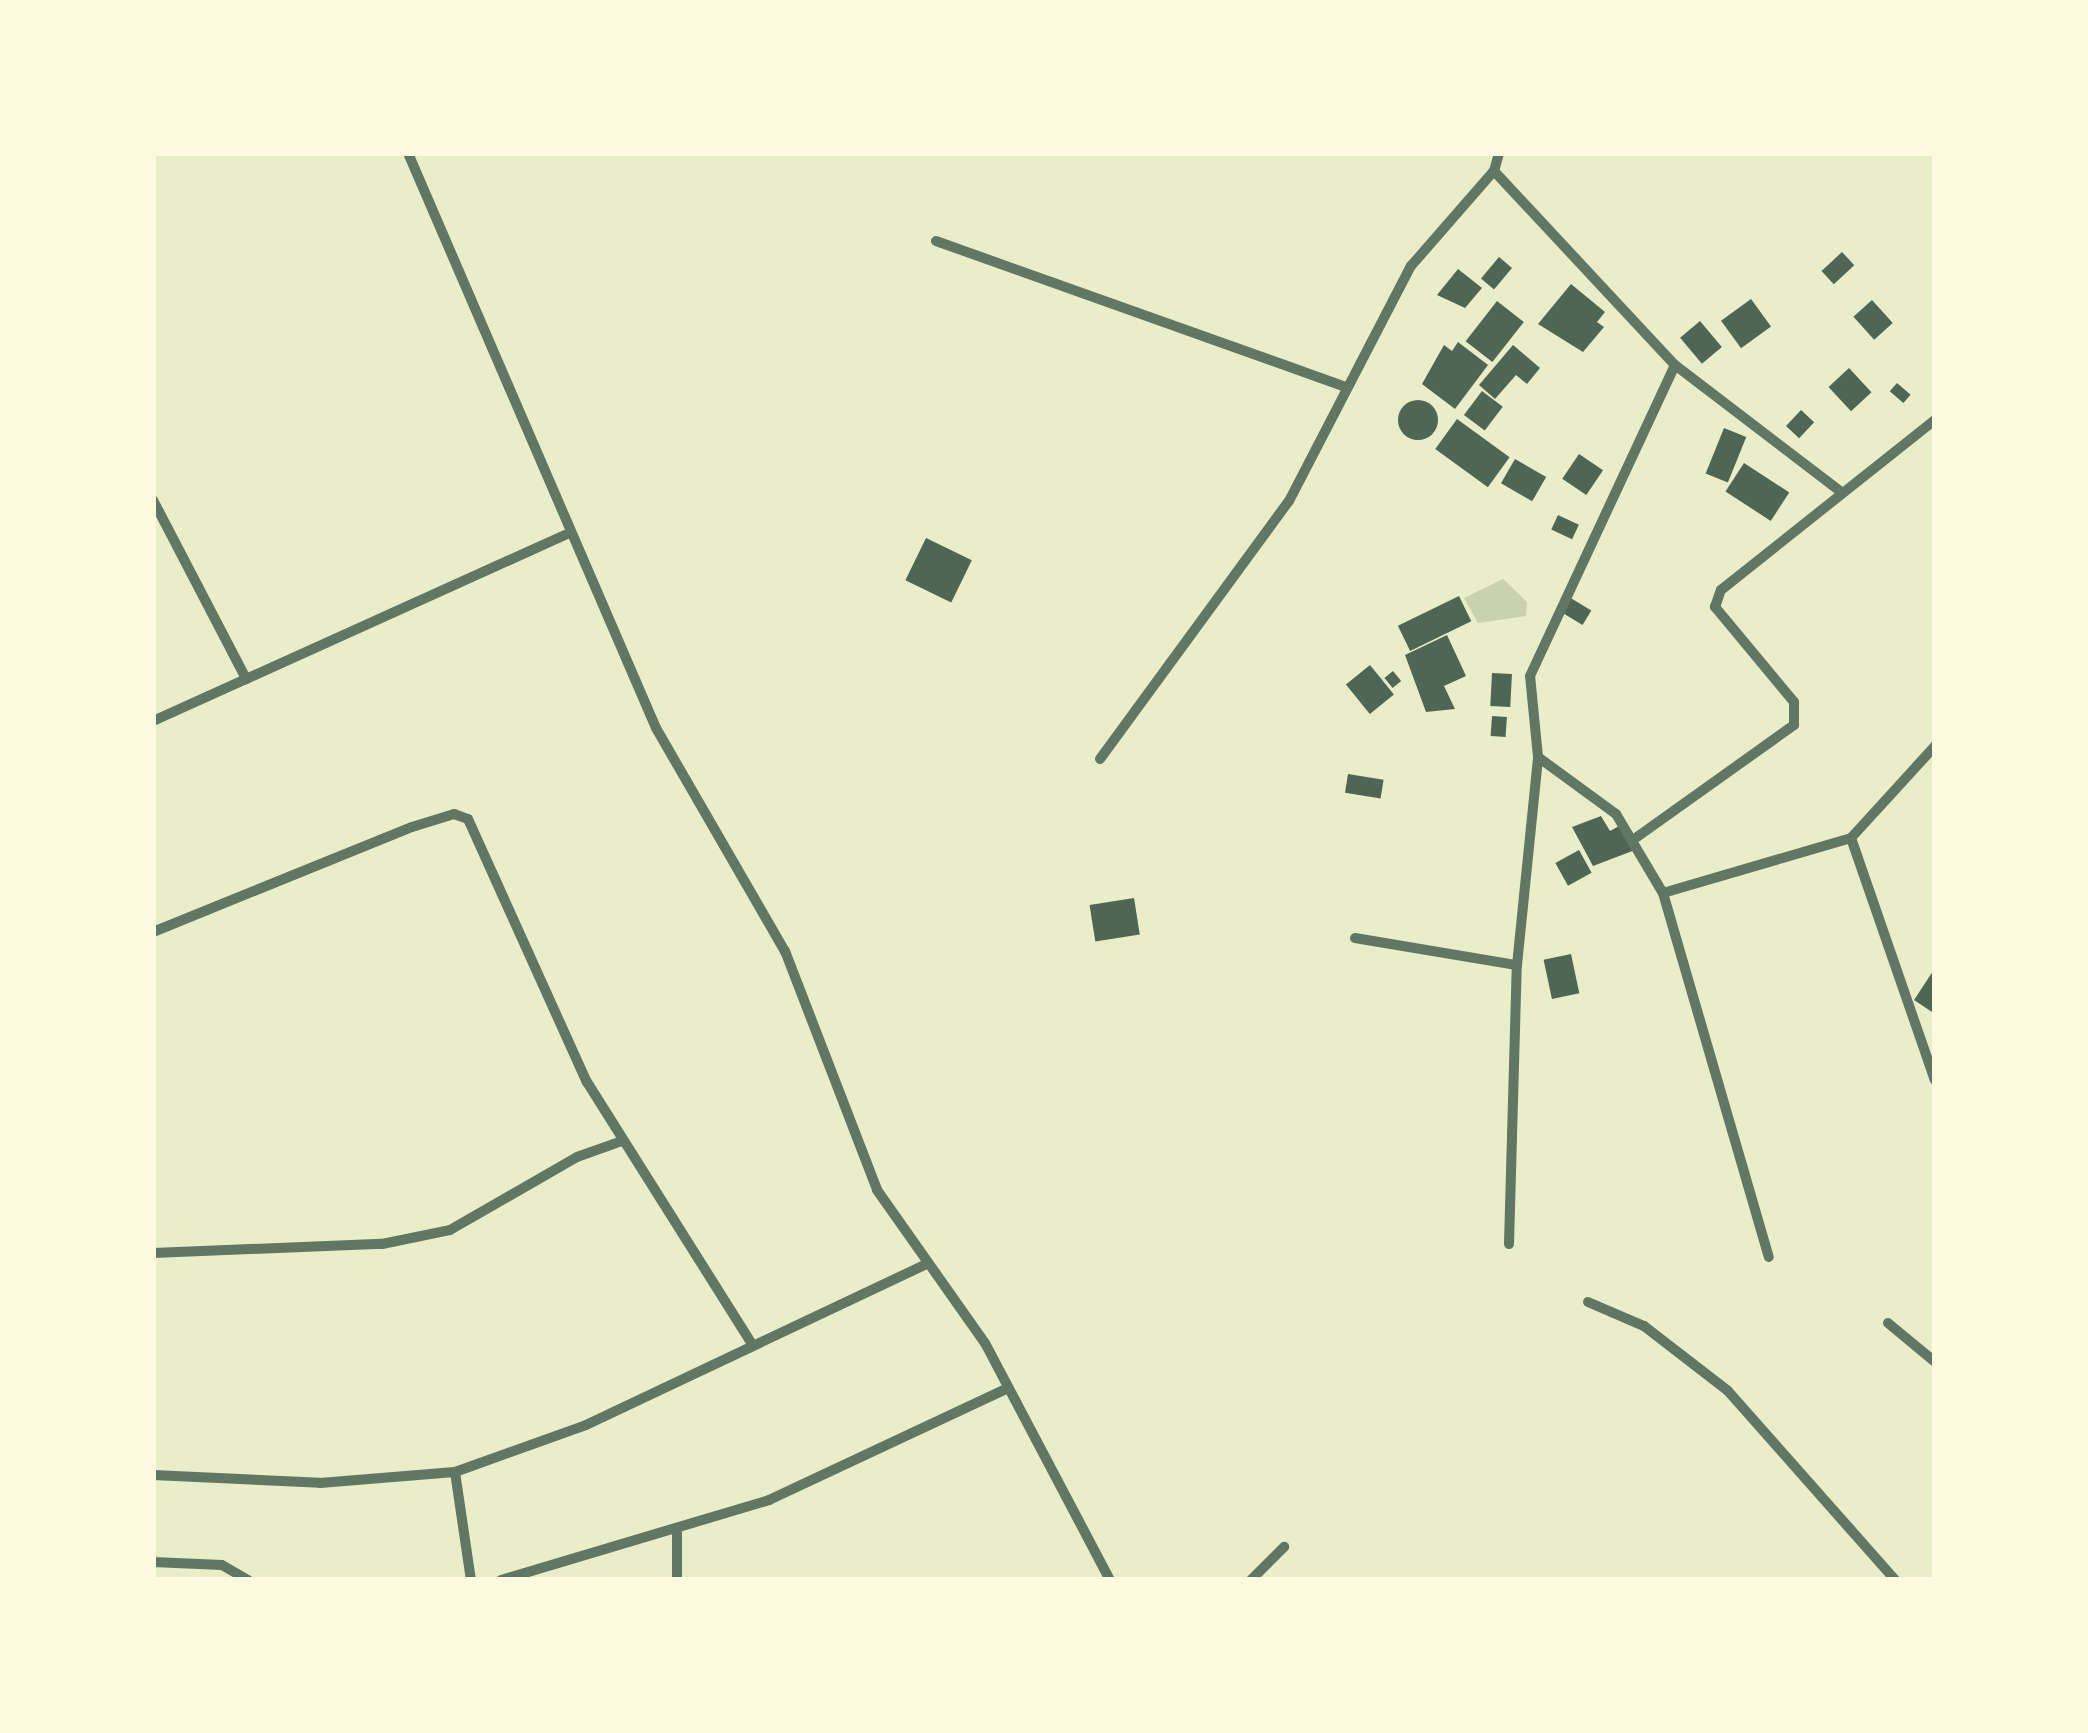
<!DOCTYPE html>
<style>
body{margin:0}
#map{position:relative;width:2088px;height:1733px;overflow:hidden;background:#e9edc9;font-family:"Source Sans 3",sans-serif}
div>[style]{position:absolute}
.green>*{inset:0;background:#cad2ad}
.building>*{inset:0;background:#4f6655;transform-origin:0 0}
.round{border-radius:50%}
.minor>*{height:10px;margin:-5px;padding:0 5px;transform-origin:5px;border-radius:5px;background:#617663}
span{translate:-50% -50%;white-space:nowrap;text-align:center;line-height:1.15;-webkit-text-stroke:9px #fefae0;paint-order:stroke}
.frame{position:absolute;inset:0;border:156px solid #fefae0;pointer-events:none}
</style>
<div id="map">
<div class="green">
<div style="clip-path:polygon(1503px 579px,1527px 602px,1526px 616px,1478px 623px,1464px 598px)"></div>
</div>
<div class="building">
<div style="left:1842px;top:252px;width:18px;height:28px;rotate:47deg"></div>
<div style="left:1499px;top:257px;width:17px;height:28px;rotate:40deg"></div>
<div style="clip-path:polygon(1458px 269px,1482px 288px,1465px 308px,1437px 295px)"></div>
<div style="clip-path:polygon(1571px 284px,1605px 312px,1597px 322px,1604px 327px,1583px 352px,1538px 324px)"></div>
<div style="left:1751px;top:299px;width:34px;height:37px;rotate:54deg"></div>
<div style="left:1872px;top:300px;width:31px;height:25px;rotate:48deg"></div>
<div style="left:1497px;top:301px;width:34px;height:51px;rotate:38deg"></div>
<div style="left:1700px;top:321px;width:34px;height:26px;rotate:50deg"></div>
<div style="clip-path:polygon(1458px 342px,1488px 365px,1455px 409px,1422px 384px,1444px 345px,1452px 351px)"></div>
<div style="clip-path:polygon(1513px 345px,1540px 368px,1527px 384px,1516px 375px,1495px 399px,1479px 385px)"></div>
<div style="left:1849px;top:368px;width:33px;height:28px;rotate:47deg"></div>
<div style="left:1897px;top:383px;width:18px;height:11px;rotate:41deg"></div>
<div style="left:1482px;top:391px;width:26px;height:30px;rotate:37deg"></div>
<div class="round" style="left:1398px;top:400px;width:40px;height:40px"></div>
<div style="left:1801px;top:410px;width:18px;height:22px;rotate:43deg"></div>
<div style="left:1457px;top:419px;width:65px;height:37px;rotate:36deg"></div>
<div style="left:1724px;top:428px;width:24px;height:49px;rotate:22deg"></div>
<div style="left:1579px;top:454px;width:29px;height:30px;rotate:34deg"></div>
<div style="left:1515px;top:459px;width:36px;height:28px;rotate:30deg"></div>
<div style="left:1744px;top:463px;width:54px;height:34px;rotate:33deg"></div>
<div style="left:1558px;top:515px;width:23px;height:16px;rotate:25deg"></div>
<div style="left:926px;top:538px;width:51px;height:47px;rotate:26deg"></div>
<div style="left:1459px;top:596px;width:28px;height:68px;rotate:64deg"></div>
<div style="left:1569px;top:597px;width:26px;height:17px;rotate:31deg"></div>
<div style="clip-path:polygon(1447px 635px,1466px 676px,1444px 686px,1455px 709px,1426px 712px,1405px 655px)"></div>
<div style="left:1370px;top:665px;width:38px;height:31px;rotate:51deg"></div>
<div style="left:1393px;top:671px;width:13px;height:11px;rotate:51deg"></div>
<div style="left:1492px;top:673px;width:20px;height:33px;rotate:3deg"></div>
<div style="left:1492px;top:716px;width:15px;height:20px;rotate:4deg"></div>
<div style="left:1348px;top:774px;width:36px;height:19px;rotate:9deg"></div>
<div style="clip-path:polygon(1601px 816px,1610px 831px,1621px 825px,1635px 850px,1593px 866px,1572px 827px)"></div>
<div style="left:1579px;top:850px;width:26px;height:27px;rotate:61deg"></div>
<div style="left:1134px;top:898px;width:37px;height:45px;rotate:81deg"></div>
<div style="left:1571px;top:954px;width:40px;height:28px;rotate:78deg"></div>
<div style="clip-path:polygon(1935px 968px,1935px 1014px,1914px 1000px)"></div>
</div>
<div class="minor">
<div style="left:408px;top:153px;width:626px;rotate:66.67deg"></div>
<div style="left:656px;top:728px;width:258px;rotate:60deg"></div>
<div style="left:785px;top:951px;width:256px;rotate:68.9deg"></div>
<div style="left:877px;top:1190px;width:187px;rotate:54.8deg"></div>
<div style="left:985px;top:1343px;width:268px;rotate:62.2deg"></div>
<div style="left:1494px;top:171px;width:265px;rotate:47deg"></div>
<div style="left:1675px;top:365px;width:208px;rotate:37.4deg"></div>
<div style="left:936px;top:241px;width:432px;rotate:19.6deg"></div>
<div style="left:153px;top:500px;width:202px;rotate:62.5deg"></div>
<div style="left:153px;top:721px;width:455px;rotate:-24.3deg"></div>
<div style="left:1538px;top:757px;width:97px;rotate:36.2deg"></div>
<div style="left:1616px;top:814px;width:92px;rotate:59.3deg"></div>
<div style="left:1663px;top:893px;width:379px;rotate:73.8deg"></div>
<div style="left:1100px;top:759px;width:320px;rotate:-53.8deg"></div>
<div style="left:1289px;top:501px;width:265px;rotate:-62.6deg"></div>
<div style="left:1411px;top:266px;width:126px;rotate:-48.9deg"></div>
<div style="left:1494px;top:171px;width:19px;rotate:-74deg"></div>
<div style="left:1637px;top:837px;width:193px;rotate:-35.5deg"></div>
<div style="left:1794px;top:725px;width:23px;rotate:-90deg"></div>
<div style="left:1794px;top:702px;width:124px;rotate:-129.7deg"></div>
<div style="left:1715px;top:607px;width:18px;rotate:-71deg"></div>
<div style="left:1721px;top:590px;width:273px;rotate:-38.5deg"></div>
<div style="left:1851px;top:838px;width:256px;rotate:70.9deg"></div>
<div style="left:1663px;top:893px;width:196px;rotate:-16.3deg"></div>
<div style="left:1851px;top:838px;width:125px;rotate:-47.6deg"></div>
<div style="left:153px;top:932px;width:279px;rotate:-22.1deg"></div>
<div style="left:412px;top:827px;width:44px;rotate:-17.2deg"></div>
<div style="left:454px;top:814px;width:15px;rotate:20deg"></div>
<div style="left:468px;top:819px;width:289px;rotate:65.7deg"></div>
<div style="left:587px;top:1082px;width:310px;rotate:57.8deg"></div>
<div style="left:1355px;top:938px;width:164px;rotate:9.5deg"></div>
<div style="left:1509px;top:1244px;width:279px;rotate:-88.4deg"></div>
<div style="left:1517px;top:965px;width:209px;rotate:-84.2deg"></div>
<div style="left:1538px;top:757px;width:81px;rotate:-95.6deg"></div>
<div style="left:1530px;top:676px;width:343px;rotate:-65deg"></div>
<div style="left:153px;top:1253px;width:229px;rotate:-2.3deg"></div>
<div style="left:382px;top:1244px;width:69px;rotate:-11.6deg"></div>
<div style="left:450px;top:1230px;width:146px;rotate:-29.9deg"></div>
<div style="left:577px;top:1157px;width:48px;rotate:-19.6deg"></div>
<div style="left:1588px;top:1302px;width:61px;rotate:23.2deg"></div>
<div style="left:1644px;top:1326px;width:106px;rotate:37.7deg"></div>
<div style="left:1728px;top:1391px;width:252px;rotate:48.5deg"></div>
<div style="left:1888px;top:1323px;width:61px;rotate:39.7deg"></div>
<div style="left:455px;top:1472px;width:109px;rotate:81.6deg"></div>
<div style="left:153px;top:1475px;width:167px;rotate:2.7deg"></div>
<div style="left:320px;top:1483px;width:135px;rotate:-4.7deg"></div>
<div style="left:455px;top:1472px;width:139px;rotate:-19.7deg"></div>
<div style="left:586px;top:1425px;width:375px;rotate:-25.3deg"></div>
<div style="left:677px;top:1533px;width:47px;rotate:90deg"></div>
<div style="left:153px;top:1562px;width:69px;rotate:2.5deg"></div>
<div style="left:222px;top:1565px;width:30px;rotate:30deg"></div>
<div style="left:501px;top:1580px;width:280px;rotate:-16.6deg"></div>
<div style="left:769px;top:1500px;width:262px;rotate:-25.1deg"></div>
<div style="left:1251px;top:1580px;width:47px;rotate:-45deg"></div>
</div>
<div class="frame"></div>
</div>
